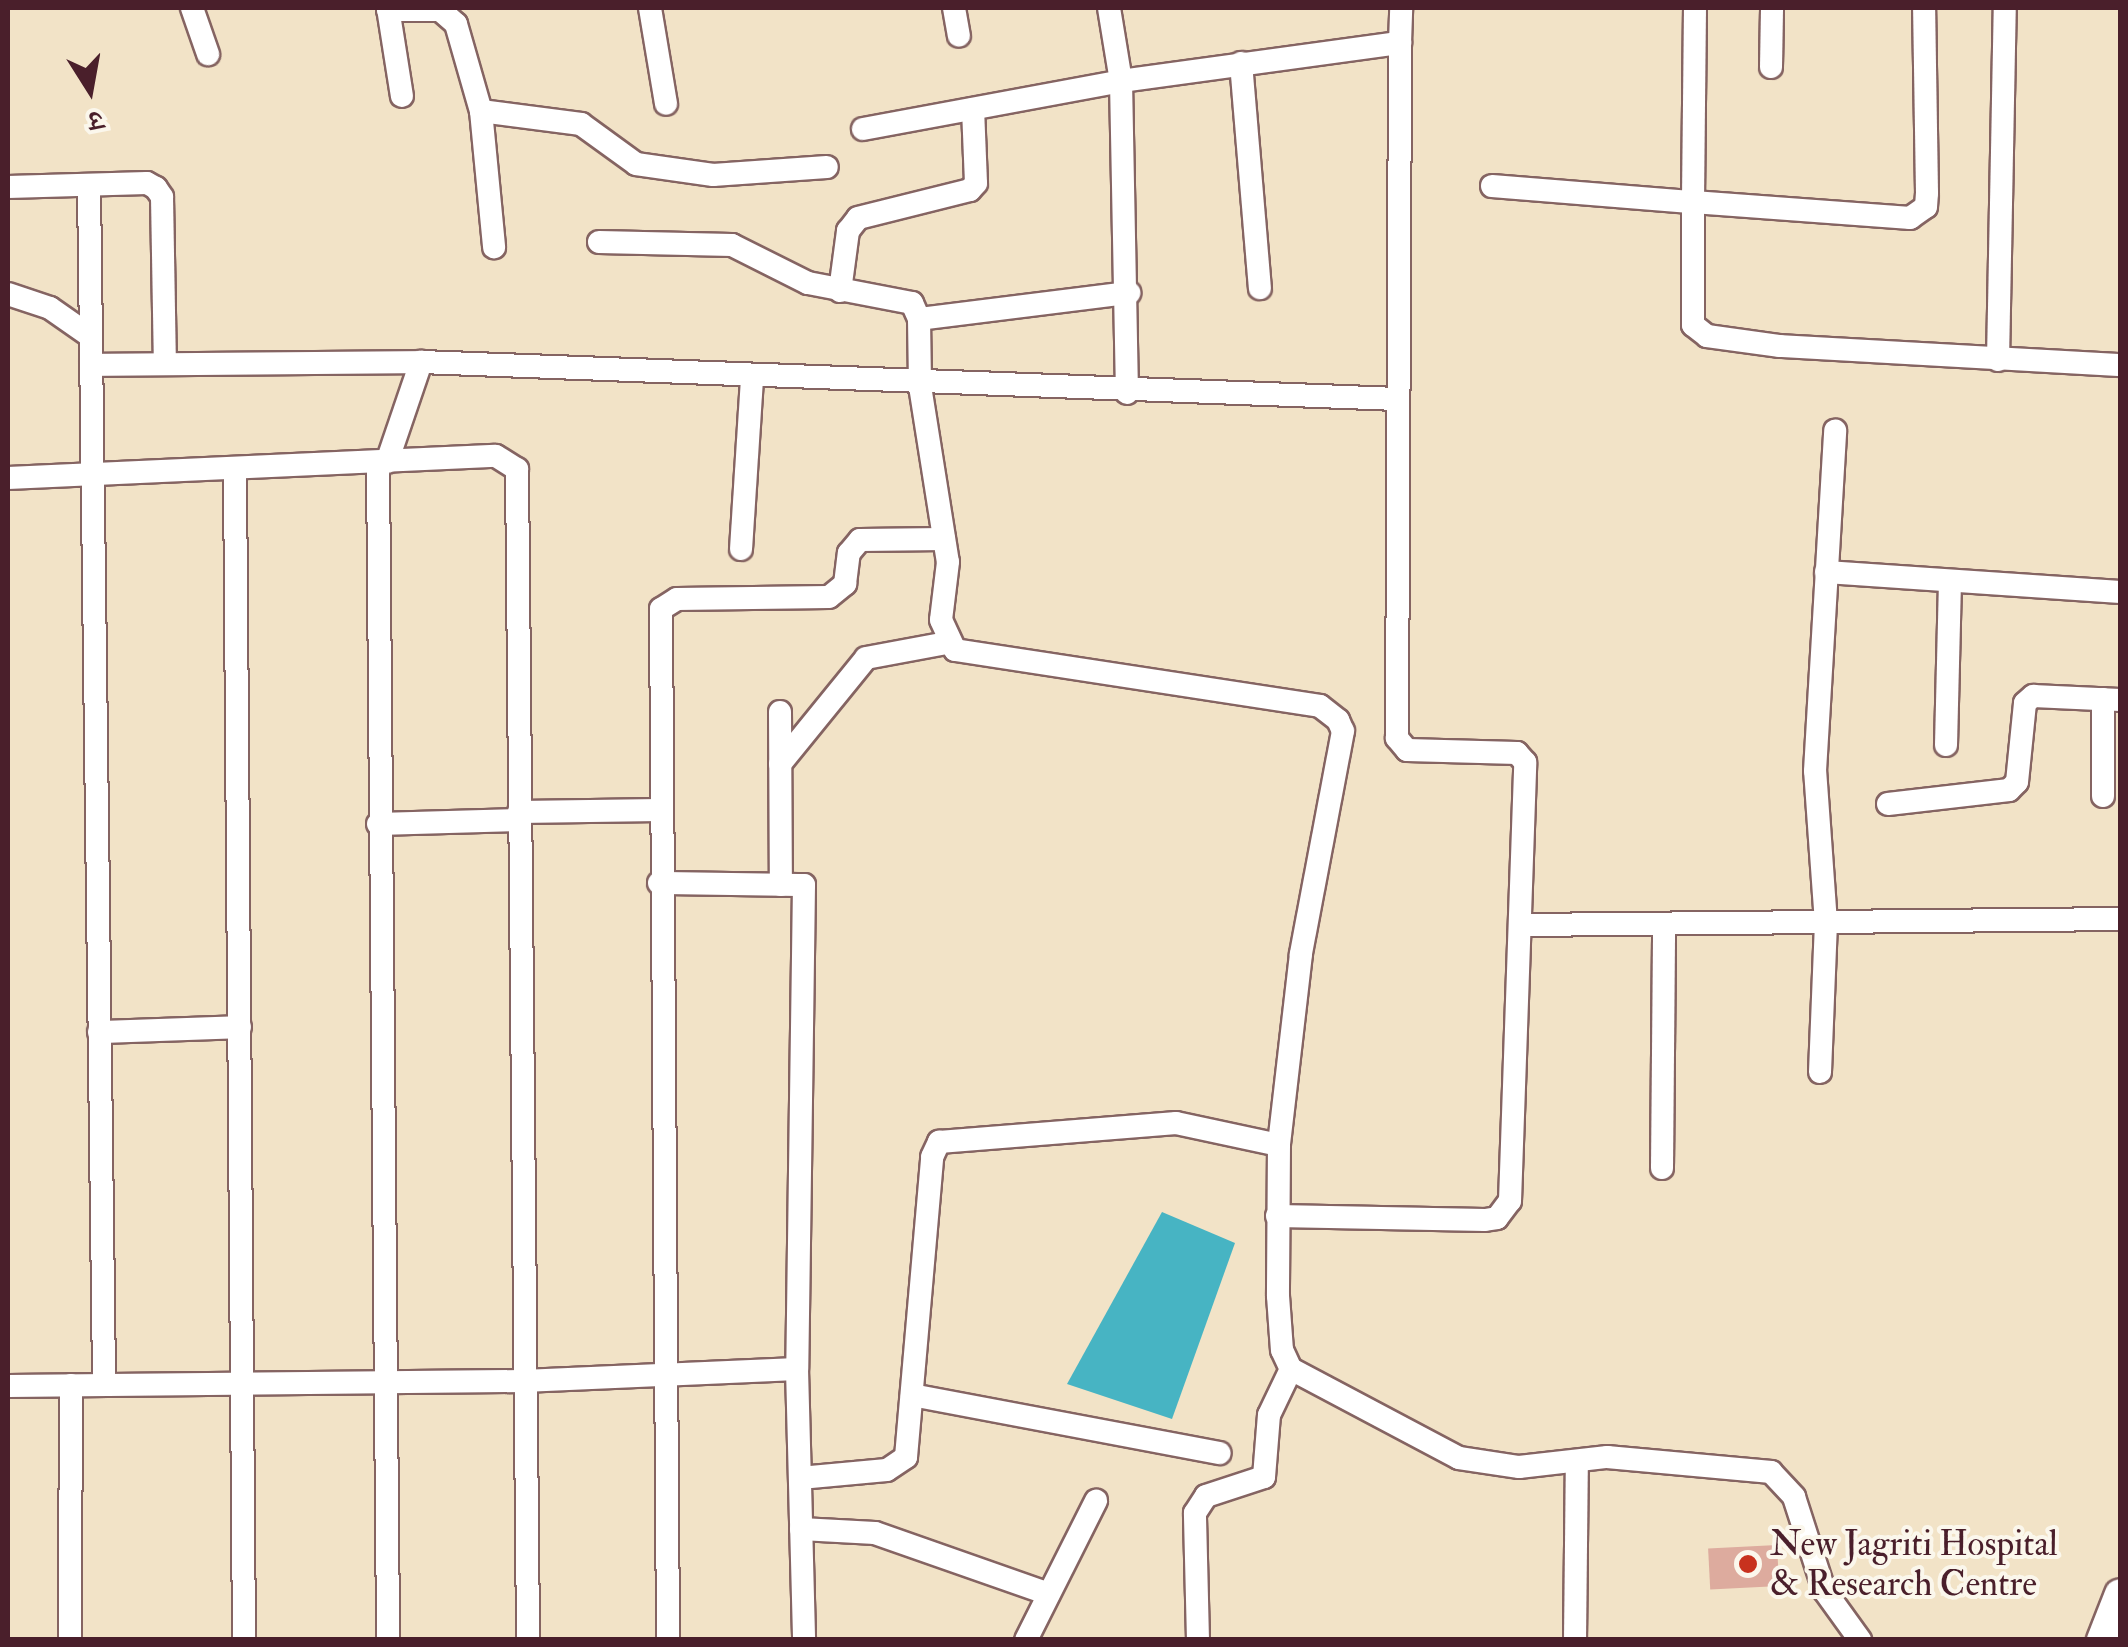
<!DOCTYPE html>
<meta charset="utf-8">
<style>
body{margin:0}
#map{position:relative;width:2128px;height:1647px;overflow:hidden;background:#f2e3c7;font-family:"IM FELL Double Pica","Noto Serif Devanagari",serif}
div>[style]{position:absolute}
.water>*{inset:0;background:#47b4c3}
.building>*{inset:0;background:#ddab9e;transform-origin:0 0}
.roads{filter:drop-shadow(2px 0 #856462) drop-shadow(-2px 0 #856462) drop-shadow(0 2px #856462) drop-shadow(0 -2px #856462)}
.minor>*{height:22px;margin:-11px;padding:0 11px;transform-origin:11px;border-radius:11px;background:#fff}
.major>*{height:30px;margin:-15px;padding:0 15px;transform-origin:15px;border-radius:15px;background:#fff}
.dots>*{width:28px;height:28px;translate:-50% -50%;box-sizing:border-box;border:5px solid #fbf7ec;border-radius:50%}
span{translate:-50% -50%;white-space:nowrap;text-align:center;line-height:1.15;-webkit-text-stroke:8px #fbf7ec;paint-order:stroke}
.poi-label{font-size:35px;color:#4a1f2b}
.left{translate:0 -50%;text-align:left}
.frame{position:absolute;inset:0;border:10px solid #4a1f2b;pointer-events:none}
.north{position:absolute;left:40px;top:40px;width:100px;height:100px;-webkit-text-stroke:8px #fbf7ec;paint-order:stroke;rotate:169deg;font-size:28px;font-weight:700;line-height:40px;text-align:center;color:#4a1f2b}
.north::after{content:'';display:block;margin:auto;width:35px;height:45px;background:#4a1f2b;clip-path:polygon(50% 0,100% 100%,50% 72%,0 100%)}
</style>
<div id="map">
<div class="water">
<div style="clip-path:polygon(1162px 1212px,1235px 1243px,1172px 1419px,1067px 1384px)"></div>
</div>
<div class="building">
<div style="left:1777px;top:1545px;width:41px;height:69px;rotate:87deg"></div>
</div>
<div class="roads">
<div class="minor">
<div style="left:192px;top:8px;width:49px;rotate:70.8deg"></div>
<div style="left:388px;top:8px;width:89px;rotate:81deg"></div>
<div style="left:650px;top:8px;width:97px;rotate:80.5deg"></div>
<div style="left:954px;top:8px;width:28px;rotate:80deg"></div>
<div style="left:1109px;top:8px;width:74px;rotate:80.7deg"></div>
<div style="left:1121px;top:81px;width:312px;rotate:88.9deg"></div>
<div style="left:1695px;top:8px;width:194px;rotate:90.6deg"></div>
<div style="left:1693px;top:202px;width:218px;rotate:4.2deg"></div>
<div style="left:1910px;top:218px;width:19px;rotate:-35deg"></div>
<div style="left:1926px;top:207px;width:14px;rotate:-86deg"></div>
<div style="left:1927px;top:193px;width:185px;rotate:-90.9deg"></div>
<div style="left:388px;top:10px;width:52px"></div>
<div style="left:440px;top:10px;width:21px;rotate:41deg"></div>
<div style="left:456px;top:24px;width:91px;rotate:74deg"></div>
<div style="left:481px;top:111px;width:137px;rotate:84.5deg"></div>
<div style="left:1241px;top:63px;width:226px;rotate:85.2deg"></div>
<div style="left:1771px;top:67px;width:59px;rotate:-89deg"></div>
<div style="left:481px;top:111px;width:101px;rotate:7.4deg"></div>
<div style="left:581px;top:124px;width:68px;rotate:36deg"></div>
<div style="left:636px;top:164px;width:78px;rotate:8.1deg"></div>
<div style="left:713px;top:175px;width:114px;rotate:-4deg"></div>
<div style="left:863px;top:129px;width:262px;rotate:-10.5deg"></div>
<div style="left:1121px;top:81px;width:282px;rotate:-7.8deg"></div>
<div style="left:1400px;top:43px;width:35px;rotate:-88deg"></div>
<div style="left:89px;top:185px;width:1198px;rotate:89.28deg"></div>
<div style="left:1492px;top:186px;width:202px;rotate:4.6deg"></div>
<div style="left:1693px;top:202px;width:123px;rotate:90deg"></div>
<div style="left:1693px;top:325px;width:18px;rotate:38deg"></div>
<div style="left:1707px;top:336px;width:74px;rotate:7.8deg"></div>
<div style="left:1780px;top:346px;width:341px;rotate:3.2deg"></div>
<div style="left:8px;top:187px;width:139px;rotate:-1.6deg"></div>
<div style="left:147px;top:183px;width:10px;rotate:29deg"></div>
<div style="left:156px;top:188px;width:11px;rotate:56deg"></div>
<div style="left:162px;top:197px;width:166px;rotate:89deg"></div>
<div style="left:599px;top:242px;width:133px;rotate:1.3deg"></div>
<div style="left:732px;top:245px;width:85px;rotate:26.6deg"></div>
<div style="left:808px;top:283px;width:106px;rotate:10.9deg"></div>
<div style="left:912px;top:303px;width:17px;rotate:66deg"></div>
<div style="left:919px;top:319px;width:67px;rotate:89.1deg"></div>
<div style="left:920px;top:386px;width:178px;rotate:81deg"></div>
<div style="left:948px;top:562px;width:58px;rotate:96.9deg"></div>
<div style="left:941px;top:620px;width:33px;rotate:65deg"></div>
<div style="left:955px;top:650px;width:369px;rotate:8.7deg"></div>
<div style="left:1320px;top:706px;width:23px;rotate:38deg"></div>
<div style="left:1338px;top:720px;width:12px;rotate:66deg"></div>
<div style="left:1343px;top:731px;width:227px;rotate:100.7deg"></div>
<div style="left:1301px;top:954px;width:192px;rotate:96.6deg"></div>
<div style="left:1279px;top:1145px;width:151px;rotate:90.4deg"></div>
<div style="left:1278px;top:1296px;width:54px;rotate:85.8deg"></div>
<div style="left:1282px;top:1350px;width:21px;rotate:65deg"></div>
<div style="left:1291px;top:1369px;width:190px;rotate:27.9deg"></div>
<div style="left:1459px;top:1458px;width:61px;rotate:8.5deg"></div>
<div style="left:1519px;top:1467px;width:89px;rotate:-6.5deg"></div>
<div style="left:1607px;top:1457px;width:165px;rotate:5.2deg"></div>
<div style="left:1771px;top:1472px;width:34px;rotate:47deg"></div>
<div style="left:1794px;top:1497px;width:98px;rotate:72.1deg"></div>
<div style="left:1824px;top:1590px;width:62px;rotate:54.2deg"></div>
<div style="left:840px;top:291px;width:61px;rotate:-82.4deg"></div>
<div style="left:848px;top:231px;width:16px;rotate:-52deg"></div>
<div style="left:858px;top:218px;width:115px;rotate:-14deg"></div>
<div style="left:970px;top:190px;width:9px;rotate:-49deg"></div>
<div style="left:976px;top:183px;width:74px;rotate:-92.3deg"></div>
<div style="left:8px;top:294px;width:44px;rotate:18.4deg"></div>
<div style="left:50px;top:308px;width:49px;rotate:35deg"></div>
<div style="left:919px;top:319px;width:212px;rotate:-7.1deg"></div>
<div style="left:1998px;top:360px;width:352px;rotate:-88.9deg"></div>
<div style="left:91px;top:365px;width:330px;rotate:-0.5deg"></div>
<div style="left:421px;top:362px;width:978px;rotate:2.17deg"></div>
<div style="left:387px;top:462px;width:106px;rotate:-71.2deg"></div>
<div style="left:378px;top:463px;width:1177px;rotate:89.51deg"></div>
<div style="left:235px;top:472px;width:1168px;rotate:89.56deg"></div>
<div style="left:8px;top:478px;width:488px;rotate:-2.6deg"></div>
<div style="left:496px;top:456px;width:25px;rotate:32deg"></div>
<div style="left:517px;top:469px;width:1171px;rotate:89.46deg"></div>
<div style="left:741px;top:549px;width:170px;rotate:-86.3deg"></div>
<div style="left:1826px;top:572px;width:295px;rotate:3.9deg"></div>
<div style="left:2103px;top:699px;width:97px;rotate:90deg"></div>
<div style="left:780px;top:712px;width:173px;rotate:89.7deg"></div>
<div style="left:1946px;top:745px;width:162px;rotate:-88.6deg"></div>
<div style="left:780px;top:764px;width:136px;rotate:-50.9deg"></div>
<div style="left:866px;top:658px;width:82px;rotate:-10.5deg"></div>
<div style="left:1888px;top:804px;width:122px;rotate:-6.6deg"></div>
<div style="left:2009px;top:790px;width:11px;rotate:-45deg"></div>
<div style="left:2017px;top:782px;width:79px;rotate:-84.2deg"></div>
<div style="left:2025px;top:703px;width:11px;rotate:-41deg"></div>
<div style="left:2033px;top:696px;width:87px;rotate:2.6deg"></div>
<div style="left:519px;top:812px;width:141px;rotate:-0.8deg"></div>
<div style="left:378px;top:824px;width:141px;rotate:-1.6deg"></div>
<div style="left:659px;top:883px;width:145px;rotate:0.8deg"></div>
<div style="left:804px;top:885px;width:484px;rotate:90.8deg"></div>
<div style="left:797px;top:1369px;width:271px;rotate:88.5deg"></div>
<div style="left:1522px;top:925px;width:598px;rotate:-0.57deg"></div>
<div style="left:99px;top:1032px;width:141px;rotate:-2deg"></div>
<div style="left:1820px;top:1072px;width:149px;rotate:-87.7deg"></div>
<div style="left:1826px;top:923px;width:152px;rotate:-94.1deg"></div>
<div style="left:1815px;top:771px;width:341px;rotate:-86.6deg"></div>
<div style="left:1662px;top:1168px;width:244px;rotate:-89.5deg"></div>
<div style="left:1277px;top:1216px;width:208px;rotate:1.1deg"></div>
<div style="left:1485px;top:1220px;width:12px;rotate:-9deg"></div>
<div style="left:1497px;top:1218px;width:21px;rotate:-53deg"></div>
<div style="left:1510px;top:1201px;width:439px;rotate:-88deg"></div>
<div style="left:1525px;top:762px;width:12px;rotate:-132deg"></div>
<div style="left:1517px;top:753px;width:110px;rotate:-178.4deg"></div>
<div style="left:1407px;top:750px;width:16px;rotate:-130deg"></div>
<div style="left:1397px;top:738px;width:695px;rotate:-89.75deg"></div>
<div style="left:8px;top:1386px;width:515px;rotate:-0.56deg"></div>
<div style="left:523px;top:1381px;width:274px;rotate:-2.5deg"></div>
<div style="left:912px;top:1395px;width:313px;rotate:10.7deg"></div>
<div style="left:800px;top:1478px;width:87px;rotate:-5.3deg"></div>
<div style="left:887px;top:1470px;width:23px;rotate:-34deg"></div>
<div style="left:906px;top:1457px;width:301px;rotate:-85deg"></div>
<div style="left:932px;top:1157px;width:17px;rotate:-65deg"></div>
<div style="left:939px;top:1142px;width:238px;rotate:-4.6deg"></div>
<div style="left:1176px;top:1123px;width:105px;rotate:12.1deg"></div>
<div style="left:801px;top:1529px;width:74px;rotate:3.1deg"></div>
<div style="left:875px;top:1533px;width:184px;rotate:19.3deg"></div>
<div style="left:70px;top:1640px;width:255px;rotate:-89.8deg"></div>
<div style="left:668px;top:1640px;width:1031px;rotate:-90.39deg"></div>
<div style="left:661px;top:609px;width:19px;rotate:-32deg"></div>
<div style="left:677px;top:599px;width:152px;rotate:-0.8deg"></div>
<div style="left:829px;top:597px;width:21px;rotate:-39deg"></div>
<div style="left:845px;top:584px;width:31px;rotate:-83deg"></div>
<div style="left:849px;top:553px;width:17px;rotate:-50deg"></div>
<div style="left:860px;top:540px;width:84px;rotate:-0.7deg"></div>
<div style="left:1026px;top:1640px;width:156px;rotate:-63.3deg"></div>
<div style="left:1198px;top:1640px;width:127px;rotate:-91.4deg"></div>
<div style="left:1195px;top:1513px;width:20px;rotate:-57deg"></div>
<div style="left:1206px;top:1496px;width:61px;rotate:-18.1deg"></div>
<div style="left:1264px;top:1477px;width:62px;rotate:-85.4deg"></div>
<div style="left:1269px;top:1415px;width:51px;rotate:-64.4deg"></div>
<div style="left:1575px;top:1640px;width:178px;rotate:-89.4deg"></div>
</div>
<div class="major">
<div style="left:2102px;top:1640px;width:49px;rotate:-68.6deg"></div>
</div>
</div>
<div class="dots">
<div style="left:1748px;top:1564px;background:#c8321e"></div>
</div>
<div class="poi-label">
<span class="left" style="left:1770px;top:1564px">New Jagriti Hospital<br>&amp; Research Centre</span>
</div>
<div class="frame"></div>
<div class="north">उ</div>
</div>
